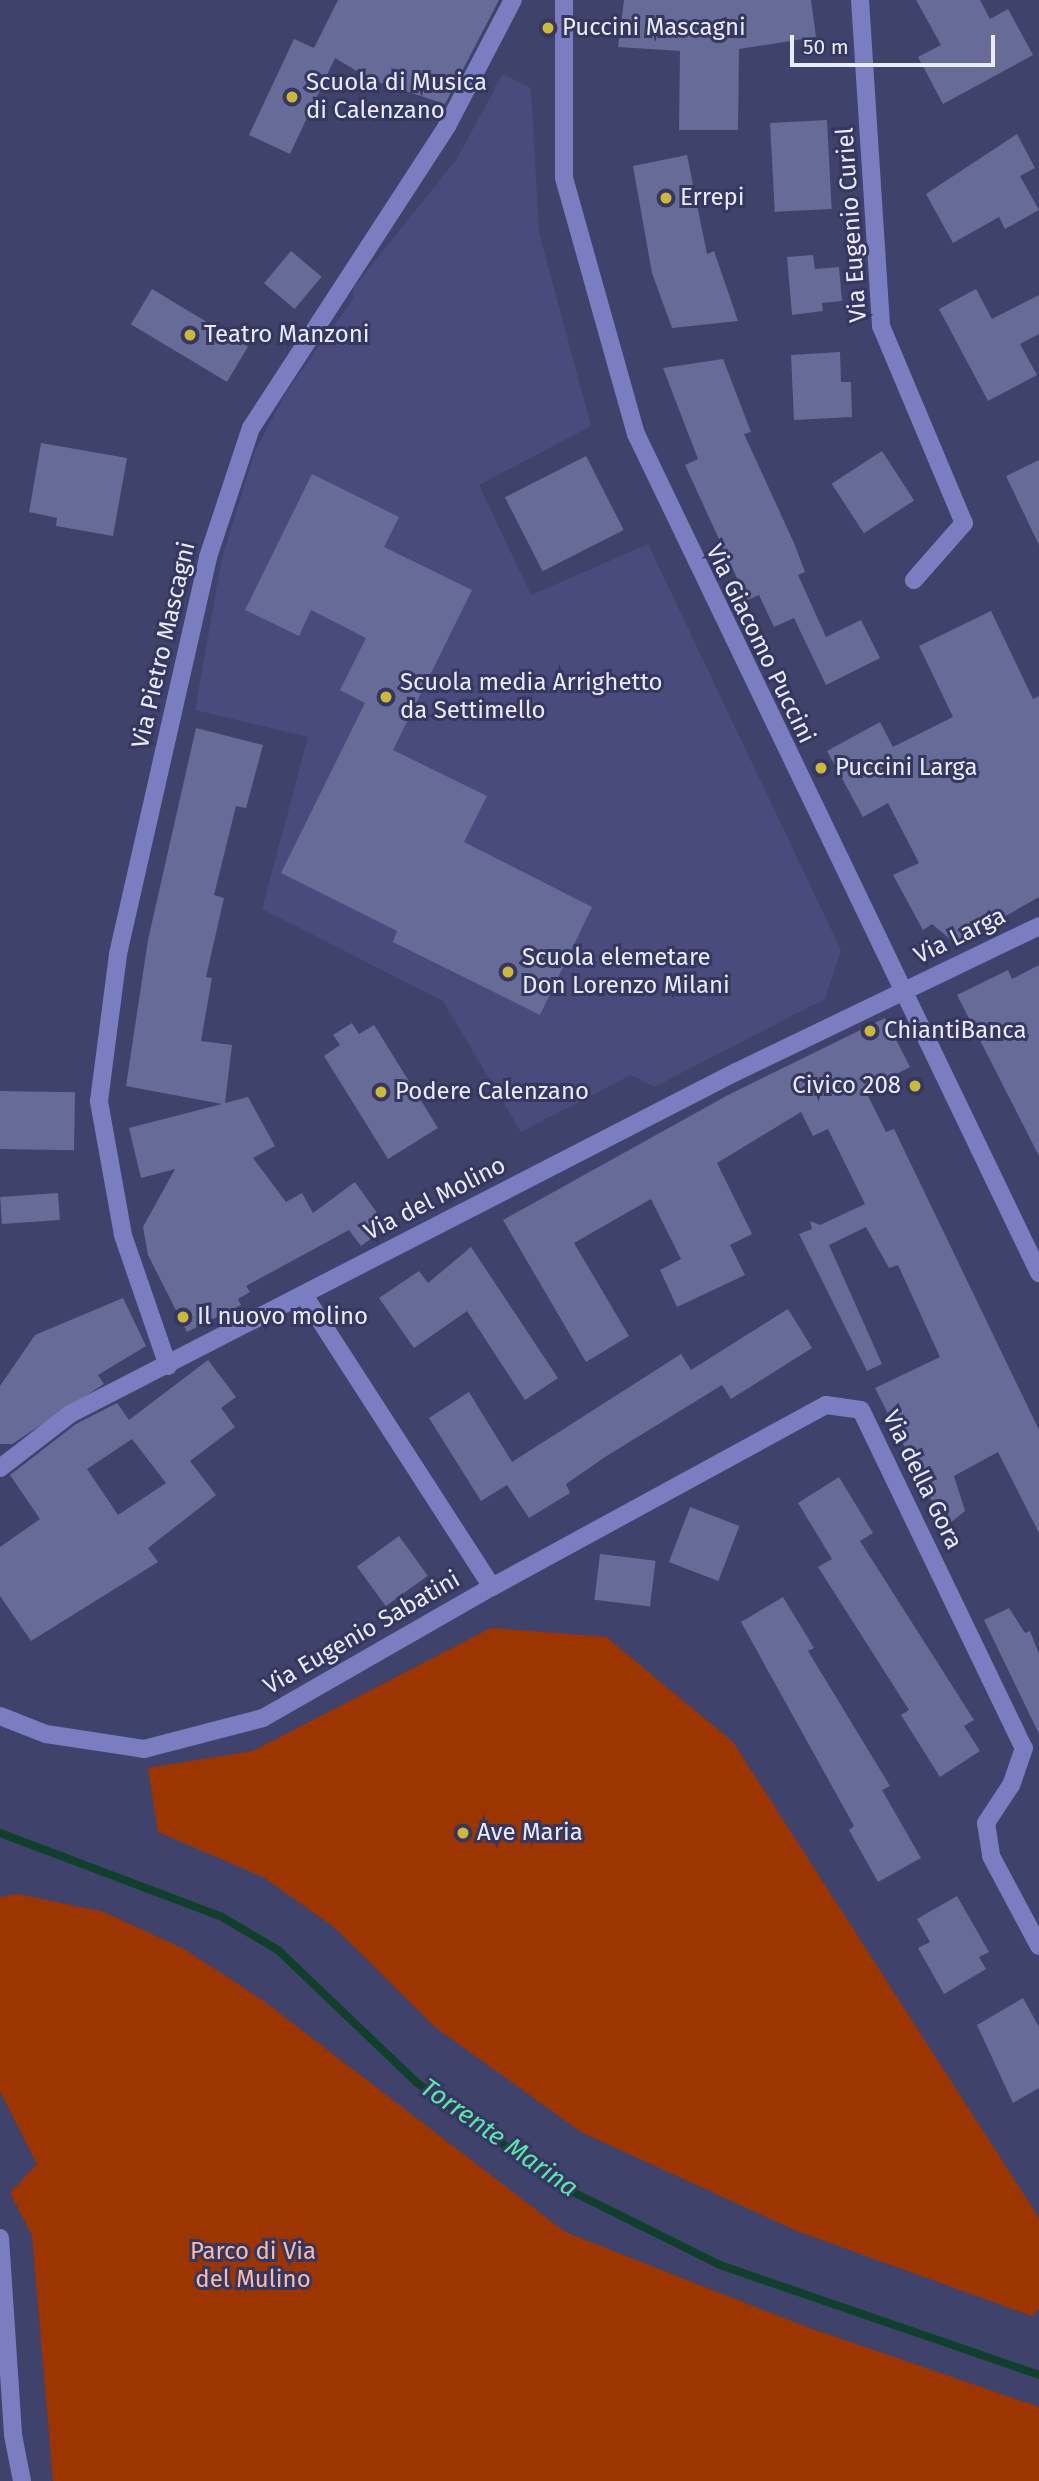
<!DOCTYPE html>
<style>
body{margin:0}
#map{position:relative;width:1039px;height:2481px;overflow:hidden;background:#3f426b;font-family:"Fira Sans",sans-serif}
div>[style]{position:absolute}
.built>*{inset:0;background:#484b7b}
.green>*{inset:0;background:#9d3500}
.stream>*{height:8px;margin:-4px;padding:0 4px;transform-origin:4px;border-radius:4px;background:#10402b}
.building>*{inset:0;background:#676b98;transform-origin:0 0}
.minor>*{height:18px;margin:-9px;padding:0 9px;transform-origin:9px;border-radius:9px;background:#7a7ec0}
.dots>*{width:19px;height:19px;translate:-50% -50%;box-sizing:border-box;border:4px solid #353760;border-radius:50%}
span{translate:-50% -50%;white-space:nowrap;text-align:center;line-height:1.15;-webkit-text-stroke:6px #353760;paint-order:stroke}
.poi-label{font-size:24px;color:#e9ebfb}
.left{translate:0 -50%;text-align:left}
.right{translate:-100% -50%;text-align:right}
.street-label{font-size:24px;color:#e9ebfb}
.park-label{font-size:24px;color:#f8bba6}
.water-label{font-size:26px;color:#5ae6a6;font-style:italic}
.scale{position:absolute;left:790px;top:35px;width:205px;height:32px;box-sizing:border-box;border:4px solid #e9ebfb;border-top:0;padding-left:9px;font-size:21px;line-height:24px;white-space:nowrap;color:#e9ebfb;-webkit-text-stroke:5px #353760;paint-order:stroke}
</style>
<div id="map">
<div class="built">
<div style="clip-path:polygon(503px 74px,531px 88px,539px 232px,591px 426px,479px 485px,531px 595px,648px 544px,841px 950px,825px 999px,654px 1087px,631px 1075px,521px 1132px,443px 1001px,262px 909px,308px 737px,195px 710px,222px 558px,255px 451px,287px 391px,353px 299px,354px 287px,456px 160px)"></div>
</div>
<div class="green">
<div style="clip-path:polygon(491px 1628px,606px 1637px,733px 1742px,1039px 2218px,1039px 2309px,1032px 2316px,797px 2231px,581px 2132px,435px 2027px,334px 1927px,263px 1877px,158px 1832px,148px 1768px,253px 1751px)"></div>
<div style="clip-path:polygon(18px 1894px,104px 1912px,184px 1949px,265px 2002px,565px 2232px,804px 2326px,1039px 2407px,1039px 2481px,53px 2481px,32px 2235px,10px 2193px,37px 2164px,0 2091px,0 1897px)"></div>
</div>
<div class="stream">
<div style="left:0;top:1833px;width:237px;rotate:20.7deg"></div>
<div style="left:222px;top:1917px;width:65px;rotate:30.5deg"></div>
<div style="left:278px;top:1950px;width:191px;rotate:43.7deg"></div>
<div style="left:416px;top:2082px;width:181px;rotate:35.5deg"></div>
<div style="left:563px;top:2187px;width:175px;rotate:26.4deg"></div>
<div style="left:720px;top:2265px;width:337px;rotate:19deg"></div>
</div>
<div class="building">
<div style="clip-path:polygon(338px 0,499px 0,445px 104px,372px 80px,335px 58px,290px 154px,249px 135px,294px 39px,314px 48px)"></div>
<div style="clip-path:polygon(624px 0,811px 0,816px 37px,739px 49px,738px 130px,679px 130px,680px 51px,618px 47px)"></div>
<div style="clip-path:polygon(916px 0,980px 0,990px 19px,1008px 9px,1033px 55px,943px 104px,918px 57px,941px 45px)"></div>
<div style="left:827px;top:120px;width:89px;height:57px;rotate:87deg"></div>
<div style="clip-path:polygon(1017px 134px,1035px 168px,1020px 176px,1039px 210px,1005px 229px,999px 217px,953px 243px,926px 194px)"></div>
<div style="clip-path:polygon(687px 155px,707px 254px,714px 251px,738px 321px,672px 328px,652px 273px,633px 166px)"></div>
<div style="left:291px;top:251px;width:40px;height:42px;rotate:40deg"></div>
<div style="clip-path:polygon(813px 255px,815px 269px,839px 267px,842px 301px,822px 303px,823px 311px,792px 315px,787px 257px)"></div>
<div style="left:152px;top:289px;width:112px;height:41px;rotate:31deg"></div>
<div style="clip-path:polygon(976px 289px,992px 319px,1039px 295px,1039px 334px,1020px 344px,1037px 375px,988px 401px,939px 309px)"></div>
<div style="clip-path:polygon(840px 352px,841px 382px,851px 382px,852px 417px,794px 420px,791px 355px)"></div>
<div style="clip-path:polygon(723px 359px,751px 432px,744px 434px,794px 543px,805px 572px,798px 575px,826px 637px,861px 620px,880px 658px,826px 685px,794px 618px,774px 627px,759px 595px,747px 600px,685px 465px,698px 459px,663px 368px)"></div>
<div style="clip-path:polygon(41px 443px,127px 458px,113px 536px,56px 526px,57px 518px,29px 512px)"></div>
<div style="left:882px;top:451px;width:59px;height:60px;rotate:57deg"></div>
<div style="left:586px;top:456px;width:83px;height:91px;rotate:63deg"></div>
<div style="clip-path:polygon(1039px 460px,1039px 545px,1006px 476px)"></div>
<div style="clip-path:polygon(312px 474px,399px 517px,384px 547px,472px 590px,393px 750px,487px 796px,464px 842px,592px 907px,540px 1015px,393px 942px,397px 931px,281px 873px,365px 703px,340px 690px,366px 638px,311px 610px,299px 636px,245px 610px)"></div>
<div style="clip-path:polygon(991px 611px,1033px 699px,1039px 696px,1039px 897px,956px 944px,932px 924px,923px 930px,893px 875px,919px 863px,888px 803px,863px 817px,827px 751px,880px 722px,893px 747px,953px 717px,919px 646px)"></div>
<div style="clip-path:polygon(196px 728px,263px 745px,246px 808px,236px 806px,214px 895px,224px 898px,206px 977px,212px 978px,201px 1041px,232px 1045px,225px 1103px,248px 1097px,275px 1146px,253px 1158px,286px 1202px,302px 1193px,313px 1213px,355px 1182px,387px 1227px,361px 1246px,349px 1230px,246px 1286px,250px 1292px,238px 1299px,241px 1305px,187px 1332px,148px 1255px,143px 1227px,175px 1169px,141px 1178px,129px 1128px,222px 1104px,126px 1086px,148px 940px)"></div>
<div style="clip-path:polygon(1039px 965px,1039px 1156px,957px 995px,1008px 970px,1012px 979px)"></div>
<div style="clip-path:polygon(885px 1018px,910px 1067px,865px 1090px,886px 1132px,894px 1129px,1039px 1430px,1039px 1533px,998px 1452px,954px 1476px,965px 1511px,945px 1527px,875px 1388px,940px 1357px,898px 1265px,889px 1268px,866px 1227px,829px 1245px,882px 1364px,867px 1371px,799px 1234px,812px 1229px,810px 1221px,820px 1225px,865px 1204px,828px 1129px,813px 1136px,801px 1112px,717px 1163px,752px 1234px,730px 1245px,745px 1275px,677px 1307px,660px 1270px,681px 1259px,651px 1199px,574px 1243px,629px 1336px,586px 1362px,503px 1220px,728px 1095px)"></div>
<div style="clip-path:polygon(352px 1023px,359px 1034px,374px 1025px,438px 1128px,388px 1159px,324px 1056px,340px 1045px,333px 1035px)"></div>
<div style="left:0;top:1091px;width:75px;height:58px;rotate:1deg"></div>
<div style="left:58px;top:1193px;width:27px;height:58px;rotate:86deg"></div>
<div style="clip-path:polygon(471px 1247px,558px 1378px,525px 1400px,467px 1311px,414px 1348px,379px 1298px,419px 1271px,428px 1283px)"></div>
<div style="clip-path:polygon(123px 1298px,146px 1346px,98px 1375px,104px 1384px,12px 1444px,0 1444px,0 1386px,35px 1335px)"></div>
<div style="clip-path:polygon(788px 1309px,812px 1348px,731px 1399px,722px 1385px,605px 1457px,566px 1484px,570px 1493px,529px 1518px,507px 1485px,481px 1501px,429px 1418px,469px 1392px,512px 1462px,681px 1354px,691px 1370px)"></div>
<div style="clip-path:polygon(evenodd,208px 1360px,236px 1397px,221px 1408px,235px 1427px,190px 1461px,216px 1495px,148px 1548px,158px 1562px,31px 1641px,0 1596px,0 1547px,40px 1519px,10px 1475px,76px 1424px,117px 1403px,129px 1420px,208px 1360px,132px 1439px,166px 1483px,118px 1515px,87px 1469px,132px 1439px)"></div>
<div style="clip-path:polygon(839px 1477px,873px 1533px,860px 1541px,974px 1720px,964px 1726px,980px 1751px,940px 1777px,901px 1715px,909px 1710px,818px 1567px,832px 1559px,798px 1503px)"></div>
<div style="left:690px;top:1507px;width:53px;height:59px;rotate:21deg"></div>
<div style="left:399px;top:1536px;width:49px;height:52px;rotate:54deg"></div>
<div style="left:600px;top:1554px;width:56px;height:46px;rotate:7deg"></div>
<div style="clip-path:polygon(783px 1597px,814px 1648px,808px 1651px,890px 1786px,882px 1790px,921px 1858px,878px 1882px,849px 1830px,854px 1826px,741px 1622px)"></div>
<div style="clip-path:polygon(1009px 1608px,1025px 1633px,1030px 1631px,1039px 1654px,1039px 1734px,984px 1620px)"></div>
<div style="clip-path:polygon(957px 1896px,989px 1952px,979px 1957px,986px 1969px,944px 1994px,918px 1948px,930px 1942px,917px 1919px)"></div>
<div style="clip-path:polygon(1023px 1998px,1039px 2027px,1039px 2088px,1013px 2103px,977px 2025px)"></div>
</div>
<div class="minor">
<div style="left:564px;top:0;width:178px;rotate:90deg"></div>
<div style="left:564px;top:178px;width:266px;rotate:74.3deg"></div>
<div style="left:636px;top:434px;width:931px;rotate:64.34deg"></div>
<div style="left:860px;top:0;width:327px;rotate:86.3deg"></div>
<div style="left:881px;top:326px;width:214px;rotate:67.2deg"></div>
<div style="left:964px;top:523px;width:76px;rotate:131.3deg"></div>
<div style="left:168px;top:1366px;width:139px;rotate:-109deg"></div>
<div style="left:123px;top:1235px;width:136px;rotate:-100.2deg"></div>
<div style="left:99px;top:1101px;width:148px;rotate:-82.6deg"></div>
<div style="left:118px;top:954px;width:407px;rotate:-77.2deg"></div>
<div style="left:208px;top:557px;width:136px;rotate:-71.6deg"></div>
<div style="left:251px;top:428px;width:360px;rotate:-57deg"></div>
<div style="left:447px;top:126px;width:142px;rotate:-62.4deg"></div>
<div style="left:0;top:1468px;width:88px;rotate:-37.6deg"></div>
<div style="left:70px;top:1414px;width:749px;rotate:-27.18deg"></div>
<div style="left:736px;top:1072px;width:336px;rotate:-25.7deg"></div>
<div style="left:492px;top:1587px;width:380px;rotate:-28.6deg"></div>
<div style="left:826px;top:1405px;width:35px;rotate:8deg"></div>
<div style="left:861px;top:1410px;width:375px;rotate:64.3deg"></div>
<div style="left:1024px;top:1748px;width:39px;rotate:109deg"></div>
<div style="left:1011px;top:1785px;width:45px;rotate:123.3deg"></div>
<div style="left:986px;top:1823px;width:33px;rotate:81deg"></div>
<div style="left:991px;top:1856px;width:102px;rotate:61.9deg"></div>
<div style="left:0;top:1716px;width:49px;rotate:21.4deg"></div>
<div style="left:46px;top:1734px;width:99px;rotate:8.7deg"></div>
<div style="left:144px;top:1749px;width:123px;rotate:-14.6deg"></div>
<div style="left:263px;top:1718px;width:264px;rotate:-29.8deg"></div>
<div style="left:492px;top:1587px;width:347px;rotate:-122.8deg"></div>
<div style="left:0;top:2238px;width:197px;rotate:86.2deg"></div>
<div style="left:13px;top:2435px;width:47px;rotate:78.9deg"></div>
</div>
<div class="dots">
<div style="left:548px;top:28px;background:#cdb938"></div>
<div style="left:292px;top:97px;background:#cdb938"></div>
<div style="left:666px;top:198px;background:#cdb938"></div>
<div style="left:190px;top:335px;background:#cdb938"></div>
<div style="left:386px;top:697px;background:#cdb938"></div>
<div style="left:821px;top:768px;background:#cdb938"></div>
<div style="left:508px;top:972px;background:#cdb938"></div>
<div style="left:870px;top:1031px;background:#cdb938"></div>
<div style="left:915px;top:1086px;background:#cdb938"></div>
<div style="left:381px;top:1092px;background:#cdb938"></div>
<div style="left:183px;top:1317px;background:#cdb938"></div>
<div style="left:463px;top:1833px;background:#cdb938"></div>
</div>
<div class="poi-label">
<span class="left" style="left:562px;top:28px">Puccini Mascagni</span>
<span class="left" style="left:306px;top:97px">Scuola di Musica<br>di Calenzano</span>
<span class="left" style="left:680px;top:198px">Errepi</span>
<span class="left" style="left:204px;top:335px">Teatro Manzoni</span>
<span class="left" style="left:400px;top:697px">Scuola media Arrighetto<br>da Settimello</span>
<span class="left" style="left:835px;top:768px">Puccini Larga</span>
<span class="left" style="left:522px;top:972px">Scuola elemetare<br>Don Lorenzo Milani</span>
<span class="left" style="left:884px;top:1031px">ChiantiBanca</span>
<span class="right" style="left:901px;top:1086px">Civico 208</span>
<span class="left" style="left:395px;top:1092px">Podere Calenzano</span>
<span class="left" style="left:197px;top:1317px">Il nuovo molino</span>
<span class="left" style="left:477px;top:1833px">Ave Maria</span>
</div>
<div class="street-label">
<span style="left:852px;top:225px;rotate:-94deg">Via Eugenio Curiel</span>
<span style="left:760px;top:644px;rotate:64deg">Via Giacomo Puccini</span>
<span style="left:164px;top:645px;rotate:-77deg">Via Pietro Mascagni</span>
<span style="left:960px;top:936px;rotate:-26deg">Via Larga</span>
<span style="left:435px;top:1199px;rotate:-27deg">Via del Molino</span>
<span style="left:922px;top:1480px;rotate:64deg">Via della Gora</span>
<span style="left:362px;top:1633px;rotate:-30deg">Via Eugenio Sabatini</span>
</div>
<div class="park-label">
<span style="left:253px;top:2266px">Parco di Via<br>del Mulino</span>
</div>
<div class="water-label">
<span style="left:499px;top:2138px;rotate:35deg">Torrente Marina</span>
</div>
<div class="scale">50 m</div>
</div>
